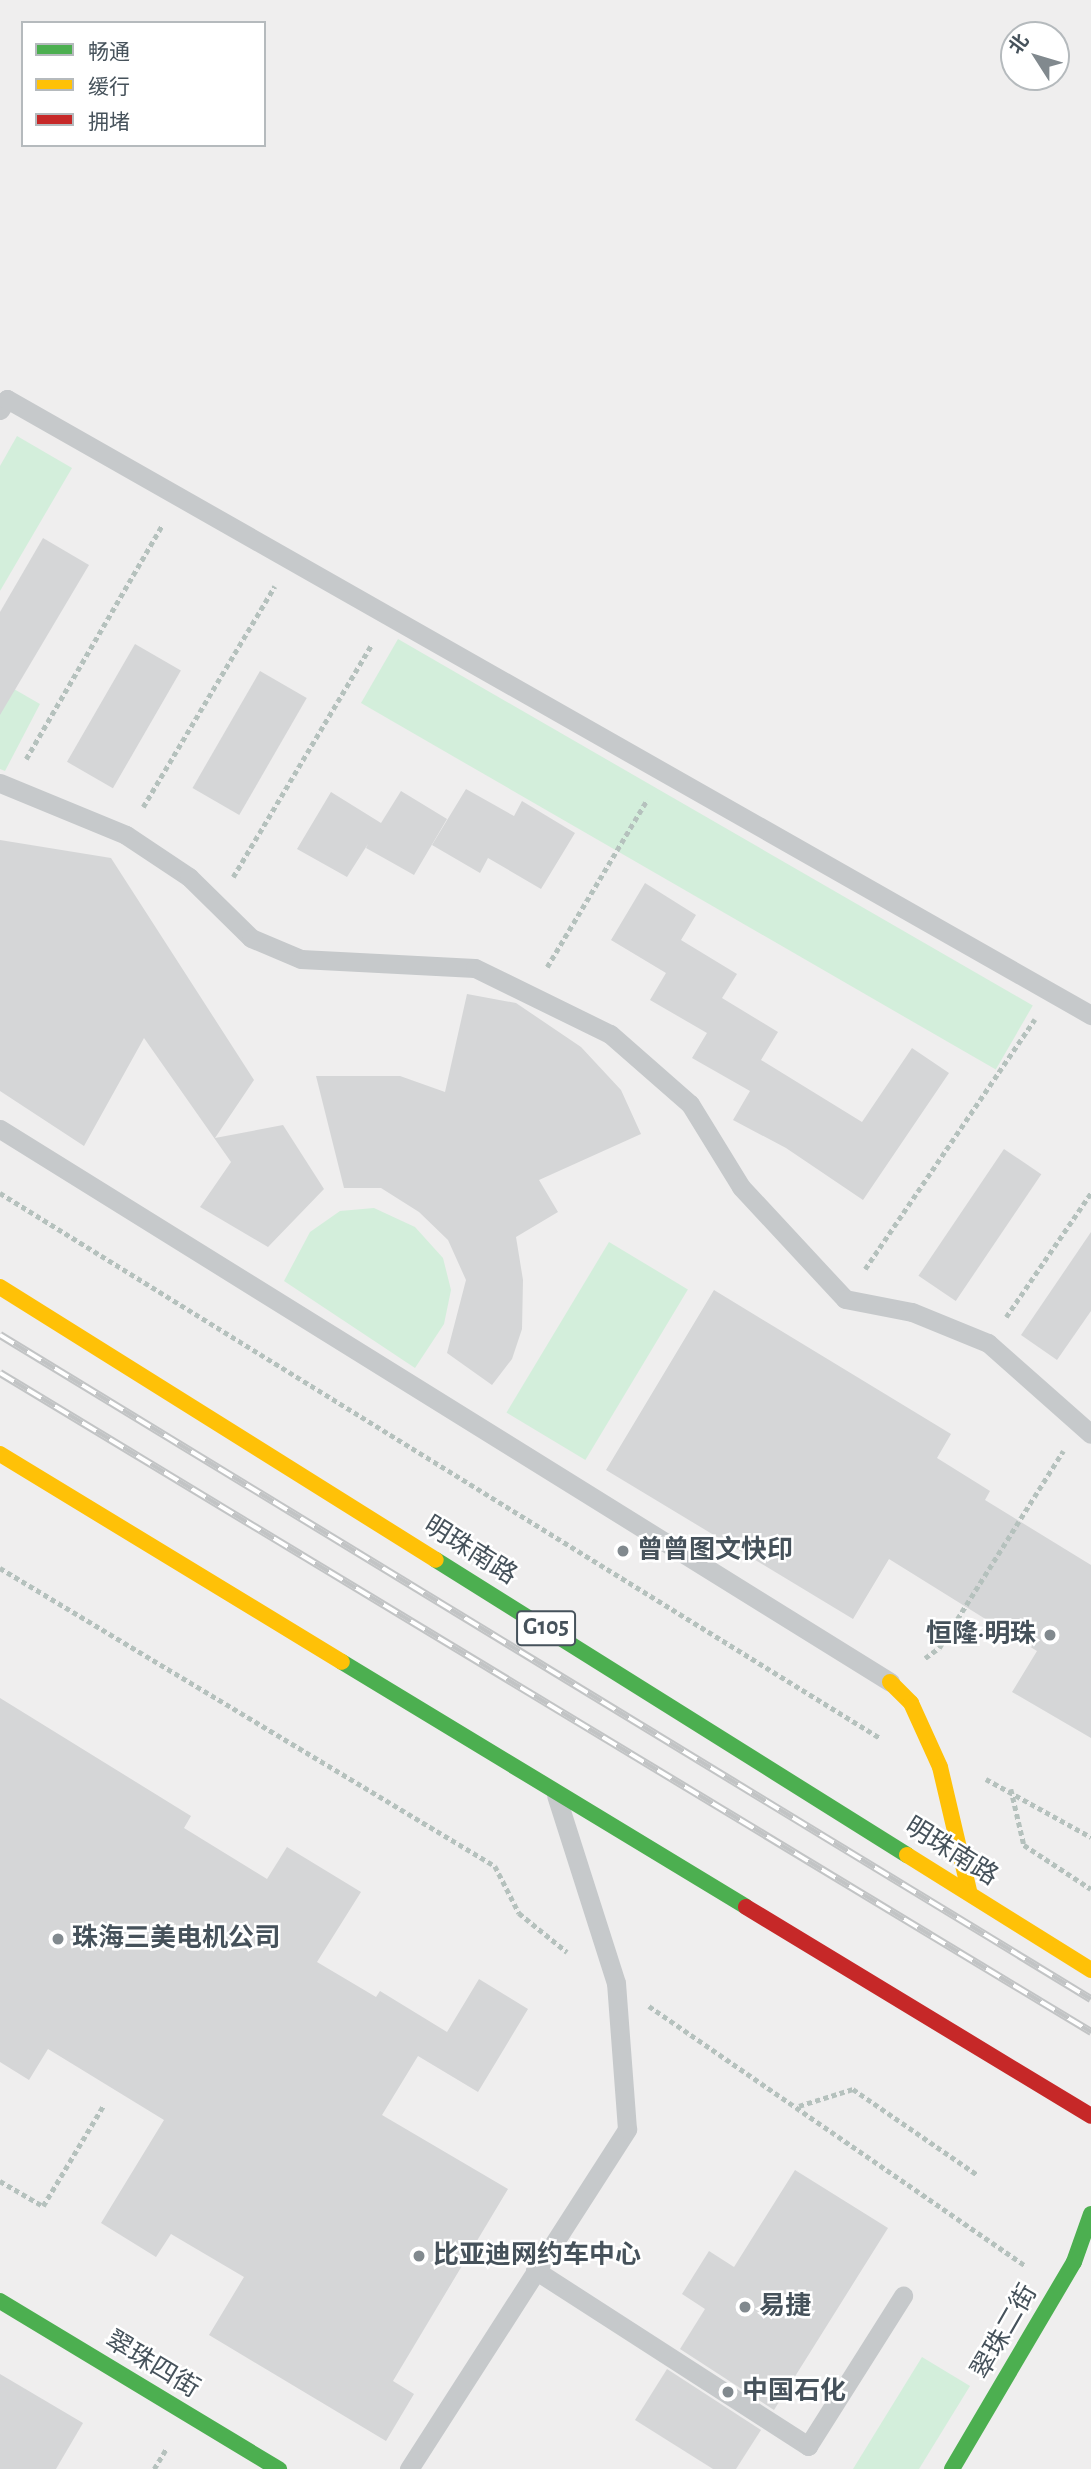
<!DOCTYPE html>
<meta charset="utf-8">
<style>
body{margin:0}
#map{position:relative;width:1091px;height:2469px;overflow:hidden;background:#efeeee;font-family:"Alegreya Sans","Noto Sans SC",sans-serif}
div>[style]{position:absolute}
.green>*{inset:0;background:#d3eedb;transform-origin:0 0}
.building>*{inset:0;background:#d5d6d7;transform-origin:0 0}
.path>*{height:4.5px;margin-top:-2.25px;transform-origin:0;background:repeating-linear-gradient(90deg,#b5c1bd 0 5px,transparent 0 8.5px)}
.lane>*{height:19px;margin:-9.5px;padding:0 9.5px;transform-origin:9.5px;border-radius:9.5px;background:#c6c9cb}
.fast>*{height:16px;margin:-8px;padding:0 8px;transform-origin:8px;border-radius:8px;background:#4caf50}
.slow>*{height:16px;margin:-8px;padding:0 8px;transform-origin:8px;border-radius:8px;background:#ffc107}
.jam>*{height:16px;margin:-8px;padding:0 8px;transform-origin:8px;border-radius:8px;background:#c62828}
.rail>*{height:8px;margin-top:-4px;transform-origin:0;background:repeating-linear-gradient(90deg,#fff 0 16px,#c2c4c5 0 32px);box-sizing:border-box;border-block:2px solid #c2c4c5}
.dots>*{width:19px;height:19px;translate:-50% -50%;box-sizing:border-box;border:4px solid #fff;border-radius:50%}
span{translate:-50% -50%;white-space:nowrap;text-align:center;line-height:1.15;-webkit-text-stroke:5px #fff;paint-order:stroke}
.shield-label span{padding:2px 5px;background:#fff;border:2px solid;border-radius:5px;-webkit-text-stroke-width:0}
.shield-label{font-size:24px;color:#46525b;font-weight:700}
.street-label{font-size:26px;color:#46525b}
.poi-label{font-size:26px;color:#46525b;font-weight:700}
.left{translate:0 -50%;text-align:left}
.right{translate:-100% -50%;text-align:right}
.legend{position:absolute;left:21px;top:21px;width:245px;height:126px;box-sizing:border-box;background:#fff;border:2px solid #b5babd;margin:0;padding:9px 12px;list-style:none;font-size:21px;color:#46525b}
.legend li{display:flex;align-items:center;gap:14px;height:35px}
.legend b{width:35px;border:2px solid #b5babd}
.north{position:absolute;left:1000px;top:21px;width:70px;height:70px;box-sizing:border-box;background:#fff;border:2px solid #b5babd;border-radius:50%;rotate:307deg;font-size:19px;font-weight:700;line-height:28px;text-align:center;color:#46525b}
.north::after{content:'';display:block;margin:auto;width:24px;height:32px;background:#81898e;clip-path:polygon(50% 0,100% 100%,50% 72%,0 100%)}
</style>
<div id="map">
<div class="green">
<div style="clip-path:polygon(17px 436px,72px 468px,0 591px,0 466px)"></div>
<div style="left:398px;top:639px;width:733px;height:74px;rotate:30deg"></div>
<div style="clip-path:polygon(0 681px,40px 704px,5px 771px,0 769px)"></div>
<div style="clip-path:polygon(374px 1208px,415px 1227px,443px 1258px,451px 1290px,444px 1324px,415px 1368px,284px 1281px,310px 1232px,340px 1211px)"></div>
<div style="left:609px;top:1242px;width:92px;height:199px;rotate:31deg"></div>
<div style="clip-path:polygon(922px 2357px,970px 2386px,919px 2469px,853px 2469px)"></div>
</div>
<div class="building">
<div style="clip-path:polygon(43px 538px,89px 565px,0 715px,0 612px)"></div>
<div style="left:135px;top:644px;width:53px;height:136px;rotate:30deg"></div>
<div style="left:260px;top:671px;width:54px;height:135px;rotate:30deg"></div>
<div style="clip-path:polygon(466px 789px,514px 816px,522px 801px,575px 833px,541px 889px,488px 858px,480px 873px,432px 845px)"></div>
<div style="clip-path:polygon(401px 791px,447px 819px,414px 875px,366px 848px,368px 844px,347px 877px,297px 849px,331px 792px,381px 823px)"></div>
<div style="clip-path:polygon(0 840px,111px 858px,254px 1080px,215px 1138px,283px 1125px,324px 1189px,268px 1247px,200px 1207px,231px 1162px,144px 1038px,84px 1146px,0 1091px)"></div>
<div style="clip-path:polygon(645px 883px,696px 915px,681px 940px,737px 974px,722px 998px,778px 1032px,761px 1060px,862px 1122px,912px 1048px,949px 1073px,863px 1200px,786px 1148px,733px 1120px,750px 1091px,692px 1058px,707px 1033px,650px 1000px,666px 973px,611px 940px)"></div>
<div style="clip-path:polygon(467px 994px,516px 1003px,581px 1047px,621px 1090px,641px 1134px,539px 1180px,558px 1212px,516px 1237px,523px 1280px,522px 1329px,512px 1359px,492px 1385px,447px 1353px,466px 1280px,448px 1240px,419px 1212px,381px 1188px,344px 1188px,316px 1076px,400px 1076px,445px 1092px)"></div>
<div style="left:1004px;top:1149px;width:45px;height:153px;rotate:34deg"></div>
<div style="clip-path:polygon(1091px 1232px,1091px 1311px,1057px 1360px,1021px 1335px)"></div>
<div style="clip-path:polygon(714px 1290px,951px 1434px,937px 1458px,990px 1491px,985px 1500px,1091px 1565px,1091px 1738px,1012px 1692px,1037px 1651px,889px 1559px,853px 1619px,606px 1470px)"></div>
<div style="clip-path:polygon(0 1698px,191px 1816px,184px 1828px,267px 1879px,287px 1847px,361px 1892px,317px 1962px,376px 1997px,380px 1991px,447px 2032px,479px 1979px,528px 2009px,478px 2092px,418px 2056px,382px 2115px,508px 2189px,393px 2381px,414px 2394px,386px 2441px,209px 2335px,244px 2277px,171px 2234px,156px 2257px,101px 2223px,164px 2120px,48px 2049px,29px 2080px,0 2062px)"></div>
<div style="clip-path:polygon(795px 2170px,888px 2228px,774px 2410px,680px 2349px,705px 2309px,682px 2294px,709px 2251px,734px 2267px)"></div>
<div style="clip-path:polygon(667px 2369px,761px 2430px,736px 2469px,713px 2469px,635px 2420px)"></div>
<div style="clip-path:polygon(0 2374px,83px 2423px,56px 2469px,0 2469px)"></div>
</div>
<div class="path">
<div style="left:26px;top:759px;width:271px;rotate:-59.8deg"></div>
<div style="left:143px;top:807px;width:257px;rotate:-59.2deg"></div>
<div style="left:233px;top:877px;width:271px;rotate:-59.2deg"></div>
<div style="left:547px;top:967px;width:195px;rotate:-59.1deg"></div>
<div style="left:0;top:1193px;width:1035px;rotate:31.77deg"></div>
<div style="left:865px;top:1269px;width:302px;rotate:-55.8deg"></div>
<div style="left:1006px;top:1317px;width:150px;rotate:-55.6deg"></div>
<div style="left:0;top:1568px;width:578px;rotate:31.05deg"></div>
<div style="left:495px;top:1866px;width:53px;rotate:62.9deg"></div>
<div style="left:519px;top:1913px;width:62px;rotate:39.1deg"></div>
<div style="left:925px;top:1658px;width:17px;rotate:-36deg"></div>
<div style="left:939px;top:1648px;width:233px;rotate:-57.8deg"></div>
<div style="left:986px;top:1779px;width:120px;rotate:28.9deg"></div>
<div style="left:1011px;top:1789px;width:57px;rotate:76.9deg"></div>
<div style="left:1024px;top:1845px;width:80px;rotate:33.3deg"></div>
<div style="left:649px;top:2006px;width:457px;rotate:34.6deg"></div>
<div style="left:799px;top:2106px;width:57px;rotate:-17.5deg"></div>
<div style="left:853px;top:2089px;width:150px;rotate:34.6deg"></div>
<div style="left:0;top:2181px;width:50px;rotate:30.2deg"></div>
<div style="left:43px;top:2206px;width:117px;rotate:-59deg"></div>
<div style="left:154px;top:2469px;width:23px;rotate:-59deg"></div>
</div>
<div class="lane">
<div style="left:0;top:410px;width:13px;rotate:-58deg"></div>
<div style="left:7px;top:399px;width:1247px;rotate:29.61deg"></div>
<div style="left:0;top:783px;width:136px;rotate:22.4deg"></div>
<div style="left:126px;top:835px;width:76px;rotate:33.7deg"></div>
<div style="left:189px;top:877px;width:87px;rotate:44.5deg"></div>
<div style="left:251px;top:938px;width:54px;rotate:22.8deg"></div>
<div style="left:301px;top:959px;width:174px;rotate:3deg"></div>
<div style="left:475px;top:968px;width:150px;rotate:26.1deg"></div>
<div style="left:610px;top:1034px;width:106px;rotate:41.2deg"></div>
<div style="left:690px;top:1104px;width:97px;rotate:58.4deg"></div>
<div style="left:741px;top:1187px;width:153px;rotate:47.1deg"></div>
<div style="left:845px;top:1299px;width:68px;rotate:11deg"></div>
<div style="left:912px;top:1312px;width:82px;rotate:22.2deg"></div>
<div style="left:988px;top:1343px;width:137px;rotate:41.5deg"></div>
<div style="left:0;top:1129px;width:1048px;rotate:31.85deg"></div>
<div style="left:535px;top:2270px;width:325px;rotate:32.8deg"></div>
<div style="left:808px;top:2446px;width:178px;rotate:-57.7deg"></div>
<div style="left:409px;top:2469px;width:404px;rotate:-57.3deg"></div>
<div style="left:627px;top:2129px;width:146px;rotate:-94.3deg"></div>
<div style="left:616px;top:1983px;width:197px;rotate:-107.7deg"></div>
</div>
<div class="fast">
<div style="left:436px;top:1560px;width:556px;rotate:32.06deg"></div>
<div style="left:342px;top:1662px;width:472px;rotate:31.2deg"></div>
<div style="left:0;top:2301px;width:326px;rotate:31.1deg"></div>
<div style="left:952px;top:2469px;width:240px;rotate:-59.5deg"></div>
<div style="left:1074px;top:2262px;width:51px;rotate:-70.5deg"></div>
</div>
<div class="slow">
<div style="left:0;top:1287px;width:514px;rotate:32.05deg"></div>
<div style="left:0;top:1454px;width:400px;rotate:31.3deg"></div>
<div style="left:890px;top:1682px;width:30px;rotate:45deg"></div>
<div style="left:911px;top:1703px;width:70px;rotate:65.6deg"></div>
<div style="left:940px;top:1767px;width:127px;rotate:76.8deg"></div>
<div style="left:907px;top:1855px;width:217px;rotate:32deg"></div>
</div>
<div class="jam">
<div style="left:746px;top:1907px;width:403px;rotate:31.2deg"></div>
</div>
<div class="rail">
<div style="left:0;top:1335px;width:1277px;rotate:31.33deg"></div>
<div style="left:0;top:1373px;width:1275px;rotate:31.13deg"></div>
</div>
<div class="dots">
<div style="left:623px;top:1551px;background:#81898e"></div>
<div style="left:1050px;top:1635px;background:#81898e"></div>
<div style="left:58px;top:1939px;background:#81898e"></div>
<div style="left:419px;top:2256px;background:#81898e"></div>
<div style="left:745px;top:2307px;background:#81898e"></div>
<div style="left:728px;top:2392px;background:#81898e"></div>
</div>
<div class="shield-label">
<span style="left:546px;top:1628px">G105</span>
</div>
<div class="street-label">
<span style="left:470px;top:1551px;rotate:32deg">明珠南路</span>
<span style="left:951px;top:1852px;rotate:32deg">明珠南路</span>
<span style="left:1005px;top:2332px;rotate:-60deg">翠珠二街</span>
<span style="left:152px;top:2365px;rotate:31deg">翠珠四街</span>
</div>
<div class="poi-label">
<span class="left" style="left:637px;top:1551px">曾曾图文快印</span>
<span class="right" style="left:1036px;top:1635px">恒隆·明珠</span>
<span class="left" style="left:72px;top:1939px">珠海三美电机公司</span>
<span class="left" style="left:433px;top:2256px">比亚迪网约车中心</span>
<span class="left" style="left:759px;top:2307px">易捷</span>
<span class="left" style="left:742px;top:2392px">中国石化</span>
</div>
<ul class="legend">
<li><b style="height:9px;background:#4caf50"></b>畅通</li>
<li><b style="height:9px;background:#ffc107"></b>缓行</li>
<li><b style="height:9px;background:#c62828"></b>拥堵</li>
</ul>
<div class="north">北</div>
</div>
